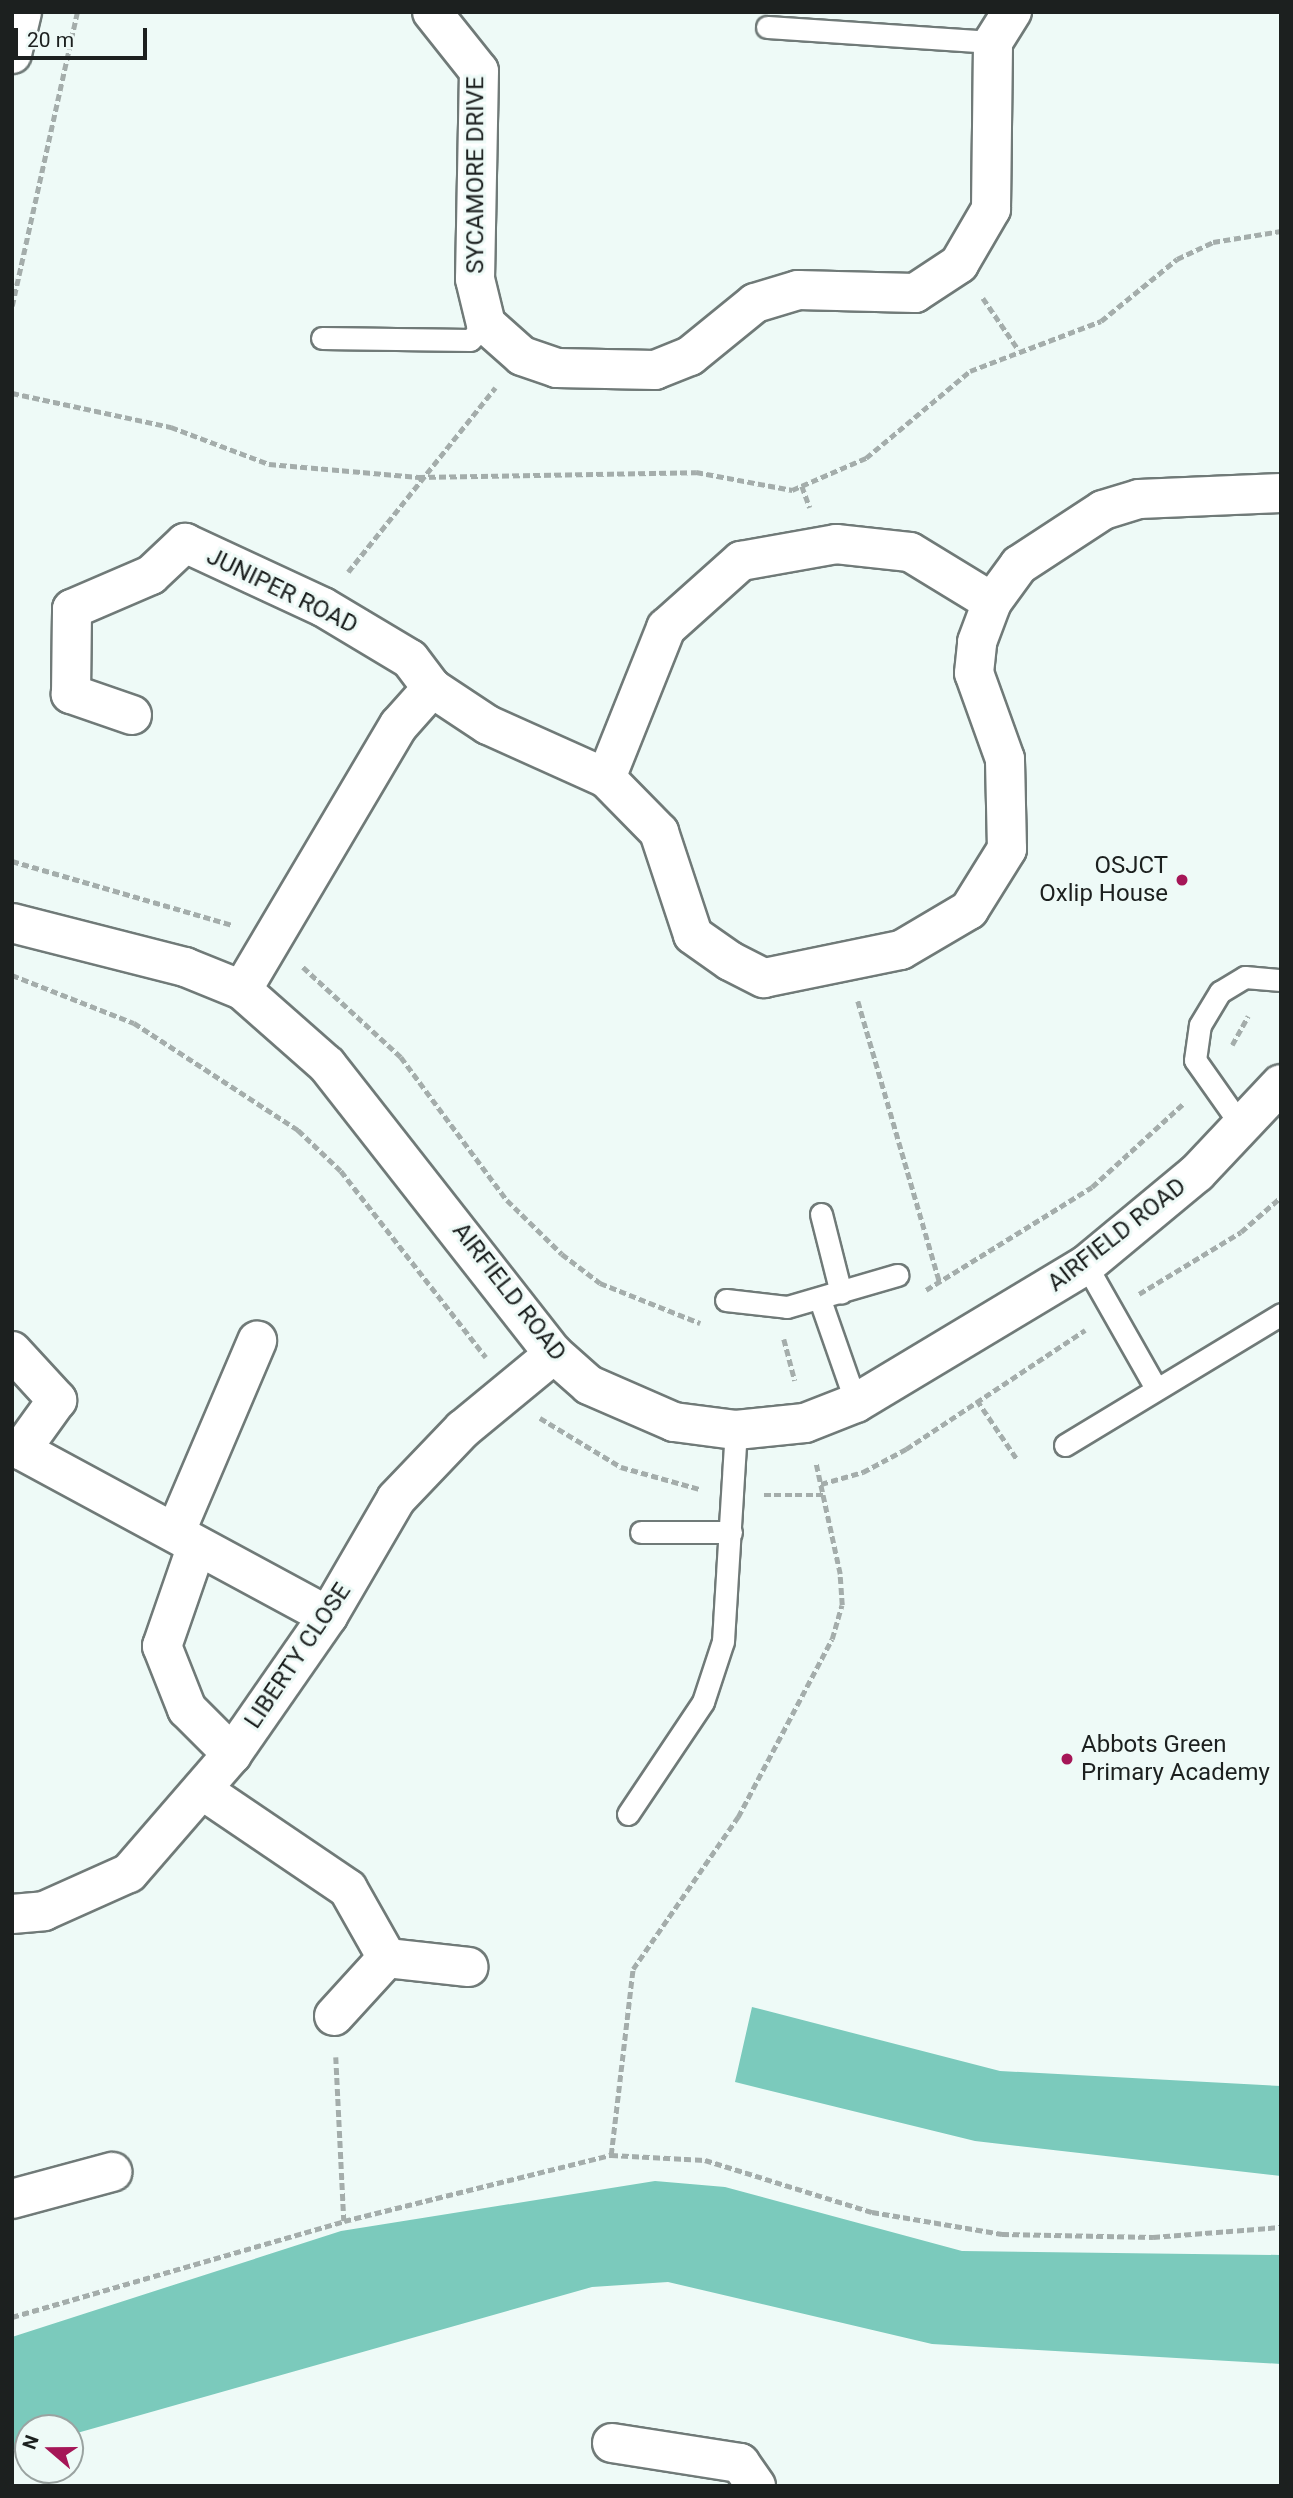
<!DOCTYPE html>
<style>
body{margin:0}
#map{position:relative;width:1293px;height:2498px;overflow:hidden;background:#eefaf7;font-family:Roboto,sans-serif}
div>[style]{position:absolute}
.forest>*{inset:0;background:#7bcabc}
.path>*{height:4.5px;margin-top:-2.25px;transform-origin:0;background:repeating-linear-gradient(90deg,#a4adab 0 7px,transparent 0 10.5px)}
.roads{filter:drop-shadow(2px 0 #707a78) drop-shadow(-2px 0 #707a78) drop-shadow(0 2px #707a78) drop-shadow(0 -2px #707a78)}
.lane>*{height:21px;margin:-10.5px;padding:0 10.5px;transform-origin:10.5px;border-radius:10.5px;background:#fff}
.street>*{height:38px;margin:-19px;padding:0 19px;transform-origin:19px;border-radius:19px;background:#fff}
.secondary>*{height:38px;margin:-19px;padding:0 19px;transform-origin:19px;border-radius:19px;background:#fff}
.dots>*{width:19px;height:19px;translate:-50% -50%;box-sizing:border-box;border:4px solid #eefaf7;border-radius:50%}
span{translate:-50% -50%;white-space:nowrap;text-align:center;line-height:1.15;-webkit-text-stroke:6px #eefaf7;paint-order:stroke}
.street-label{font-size:24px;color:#1c201f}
.poi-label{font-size:24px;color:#1c201f}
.right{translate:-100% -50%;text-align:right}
.left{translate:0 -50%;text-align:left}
.frame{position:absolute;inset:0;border:14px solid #1c201f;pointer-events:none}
.north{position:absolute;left:14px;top:2414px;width:70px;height:70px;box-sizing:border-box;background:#eefaf7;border:2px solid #9aa3a1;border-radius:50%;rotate:290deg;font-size:19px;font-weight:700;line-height:28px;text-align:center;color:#1c201f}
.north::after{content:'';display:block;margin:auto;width:24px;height:32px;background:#a51657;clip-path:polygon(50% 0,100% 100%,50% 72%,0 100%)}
.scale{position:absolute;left:14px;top:28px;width:133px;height:32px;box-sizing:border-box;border:4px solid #1c201f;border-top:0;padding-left:9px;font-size:21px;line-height:24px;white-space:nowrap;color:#1c201f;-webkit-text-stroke:5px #eefaf7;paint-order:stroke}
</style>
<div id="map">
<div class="forest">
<div style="clip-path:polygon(752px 2007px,1000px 2071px,1281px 2086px,1281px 2176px,975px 2141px,735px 2082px)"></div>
<div style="clip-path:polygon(655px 2181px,725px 2187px,962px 2251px,1281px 2255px,1281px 2364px,932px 2344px,668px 2282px,592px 2287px,70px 2435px,70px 2428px,28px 2428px,28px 2447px,12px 2451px,12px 2337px,341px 2231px)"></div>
</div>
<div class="path">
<div style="left:983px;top:298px;width:62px;rotate:55.5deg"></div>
<div style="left:12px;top:306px;width:301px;rotate:-77.5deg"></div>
<div style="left:12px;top:393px;width:163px;rotate:12.1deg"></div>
<div style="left:171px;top:427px;width:105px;rotate:20.7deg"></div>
<div style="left:269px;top:464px;width:150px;rotate:5deg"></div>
<div style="left:418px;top:477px;width:278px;rotate:-1deg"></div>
<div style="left:696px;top:472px;width:98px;rotate:10.6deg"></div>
<div style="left:792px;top:490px;width:81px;rotate:-23.4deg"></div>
<div style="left:866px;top:458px;width:136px;rotate:-39.9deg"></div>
<div style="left:970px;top:371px;width:140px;rotate:-20.9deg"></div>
<div style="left:1101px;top:321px;width:98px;rotate:-39.2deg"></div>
<div style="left:1177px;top:259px;width:40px;rotate:-25deg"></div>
<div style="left:1213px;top:242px;width:69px;rotate:-9.2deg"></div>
<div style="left:802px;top:486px;width:23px;rotate:70deg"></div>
<div style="left:348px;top:572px;width:236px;rotate:-51.4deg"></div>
<div style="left:12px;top:861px;width:230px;rotate:16.2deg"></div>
<div style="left:303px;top:967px;width:133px;rotate:42.6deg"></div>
<div style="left:401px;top:1057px;width:178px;rotate:53.5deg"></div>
<div style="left:507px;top:1200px;width:77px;rotate:44.5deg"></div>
<div style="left:562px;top:1254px;width:48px;rotate:37.3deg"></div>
<div style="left:600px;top:1283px;width:108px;rotate:21.8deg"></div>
<div style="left:12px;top:975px;width:131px;rotate:21.5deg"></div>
<div style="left:134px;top:1023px;width:196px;rotate:33.1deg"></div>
<div style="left:298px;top:1130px;width:59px;rotate:43.6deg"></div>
<div style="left:341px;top:1171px;width:236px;rotate:52.1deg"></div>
<div style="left:858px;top:1001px;width:294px;rotate:73.8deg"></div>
<div style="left:1232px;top:1045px;width:33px;rotate:-61deg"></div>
<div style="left:926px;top:1290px;width:195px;rotate:-31.8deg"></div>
<div style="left:1092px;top:1187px;width:125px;rotate:-42.4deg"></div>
<div style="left:1139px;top:1294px;width:119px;rotate:-31.3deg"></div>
<div style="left:1241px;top:1232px;width:53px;rotate:-41.2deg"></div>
<div style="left:784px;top:1339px;width:43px;rotate:75.3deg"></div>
<div style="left:977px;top:1400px;width:71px;rotate:55.9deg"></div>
<div style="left:540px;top:1418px;width:95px;rotate:31.2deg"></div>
<div style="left:621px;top:1467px;width:82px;rotate:15.6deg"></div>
<div style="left:821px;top:1484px;width:44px;rotate:-15.9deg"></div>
<div style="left:863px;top:1472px;width:49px;rotate:-28.1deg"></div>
<div style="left:906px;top:1449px;width:215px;rotate:-33.6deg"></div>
<div style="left:764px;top:1495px;width:59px"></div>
<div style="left:336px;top:2057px;width:164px;rotate:87.2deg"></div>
<div style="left:611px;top:2155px;width:187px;rotate:-83.3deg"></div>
<div style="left:633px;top:1969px;width:185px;rotate:-55.4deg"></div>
<div style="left:738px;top:1817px;width:201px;rotate:-62.2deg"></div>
<div style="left:832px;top:1639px;width:35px;rotate:-74deg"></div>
<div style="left:842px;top:1605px;width:31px;rotate:-94deg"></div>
<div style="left:840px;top:1574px;width:113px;rotate:-102.3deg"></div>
<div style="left:12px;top:2317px;width:346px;rotate:-16.1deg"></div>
<div style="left:344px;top:2221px;width:275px;rotate:-13.9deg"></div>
<div style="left:611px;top:2155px;width:94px;rotate:3deg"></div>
<div style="left:705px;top:2160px;width:175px;rotate:17.3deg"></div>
<div style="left:872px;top:2212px;width:132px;rotate:9.6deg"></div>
<div style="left:1002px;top:2234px;width:151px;rotate:1.1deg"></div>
<div style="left:1153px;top:2237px;width:128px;rotate:-4.5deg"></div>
</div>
<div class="roads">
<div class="lane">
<div style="left:767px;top:27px;width:226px;rotate:3.8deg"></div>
<div style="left:322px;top:338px;width:148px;rotate:0.8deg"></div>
<div style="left:470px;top:340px;width:23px;rotate:-45deg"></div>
<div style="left:1243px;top:1128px;width:83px;rotate:-125.2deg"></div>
<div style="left:1195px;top:1060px;width:35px;rotate:-82deg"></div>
<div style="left:1200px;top:1025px;width:39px;rotate:-59deg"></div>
<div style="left:1220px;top:992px;width:29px;rotate:-31deg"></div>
<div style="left:1245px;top:977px;width:36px;rotate:5deg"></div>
<div style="left:821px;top:1214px;width:81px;rotate:75.8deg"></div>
<div style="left:1086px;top:1265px;width:142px;rotate:60.4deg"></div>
<div style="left:726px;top:1300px;width:61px;rotate:6.5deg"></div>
<div style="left:787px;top:1307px;width:115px;rotate:-16.2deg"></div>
<div style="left:820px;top:1300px;width:109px;rotate:70.7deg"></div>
<div style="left:1065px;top:1445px;width:253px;rotate:-31.2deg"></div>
<div style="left:641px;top:1532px;width:90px"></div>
<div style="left:628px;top:1814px;width:135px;rotate:-56.2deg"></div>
<div style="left:703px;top:1702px;width:64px;rotate:-71.8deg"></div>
<div style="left:723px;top:1641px;width:211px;rotate:-86.5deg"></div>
</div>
<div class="street">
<div style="left:432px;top:12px;width:75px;rotate:51.5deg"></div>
<div style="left:479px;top:71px;width:208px;rotate:91.1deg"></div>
<div style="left:475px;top:279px;width:46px;rotate:76.3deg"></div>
<div style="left:486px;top:324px;width:48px;rotate:41.6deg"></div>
<div style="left:522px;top:356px;width:37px;rotate:19deg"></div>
<div style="left:557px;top:368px;width:98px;rotate:1.2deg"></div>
<div style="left:655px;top:370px;width:38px;rotate:-22deg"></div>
<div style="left:690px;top:356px;width:84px;rotate:-39.2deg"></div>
<div style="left:755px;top:303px;width:45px;rotate:-16.8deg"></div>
<div style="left:798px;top:290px;width:117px;rotate:1.5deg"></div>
<div style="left:915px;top:293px;width:53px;rotate:-33.4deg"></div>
<div style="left:959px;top:264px;width:64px;rotate:-59.8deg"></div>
<div style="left:991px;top:209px;width:167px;rotate:-89.3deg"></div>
<div style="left:993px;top:42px;width:36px;rotate:-58deg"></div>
<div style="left:132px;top:715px;width:65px;rotate:-161deg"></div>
<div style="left:71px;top:694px;width:85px;rotate:-89.3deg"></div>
<div style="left:72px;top:609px;width:86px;rotate:-23.3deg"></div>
<div style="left:151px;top:575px;width:47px;rotate:-43.3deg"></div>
<div style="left:185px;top:543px;width:152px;rotate:24.9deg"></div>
<div style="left:323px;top:607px;width:101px;rotate:30.9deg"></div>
<div style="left:410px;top:659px;width:36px;rotate:53deg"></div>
<div style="left:606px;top:778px;width:162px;rotate:-68.2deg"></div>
<div style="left:666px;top:628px;width:101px;rotate:-41.8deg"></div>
<div style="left:741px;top:561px;width:97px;rotate:-10.1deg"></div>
<div style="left:836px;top:544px;width:74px;rotate:6.2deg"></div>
<div style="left:910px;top:552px;width:96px;rotate:31.4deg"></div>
<div style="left:12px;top:923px;width:179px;rotate:14.3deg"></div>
<div style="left:185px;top:967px;width:61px;rotate:22deg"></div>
<div style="left:242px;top:990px;width:113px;rotate:41.4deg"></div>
<div style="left:327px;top:1065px;width:367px;rotate:51.9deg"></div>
<div style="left:554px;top:1354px;width:47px;rotate:41.5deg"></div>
<div style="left:589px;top:1385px;width:93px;rotate:23.5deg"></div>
<div style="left:674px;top:1422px;width:63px;rotate:7.4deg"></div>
<div style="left:736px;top:1430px;width:69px;rotate:-5.8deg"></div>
<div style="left:805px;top:1423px;width:55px;rotate:-21.4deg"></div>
<div style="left:856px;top:1403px;width:268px;rotate:-31deg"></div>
<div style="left:1086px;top:1265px;width:144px;rotate:-39.7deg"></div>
<div style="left:1197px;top:1173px;width:122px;rotate:-46.7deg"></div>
<div style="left:242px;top:990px;width:308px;rotate:-59.4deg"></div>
<div style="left:399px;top:725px;width:50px;rotate:-48.3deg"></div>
<div style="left:432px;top:688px;width:67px;rotate:33.5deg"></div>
<div style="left:488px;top:725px;width:129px;rotate:24.2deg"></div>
<div style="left:606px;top:778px;width:76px;rotate:45.5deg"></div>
<div style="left:659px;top:832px;width:108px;rotate:71.7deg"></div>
<div style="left:693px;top:935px;width:45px;rotate:35.1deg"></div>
<div style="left:730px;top:961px;width:38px;rotate:27deg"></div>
<div style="left:764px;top:978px;width:140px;rotate:-11.6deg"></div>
<div style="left:901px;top:950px;width:79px;rotate:-30.5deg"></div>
<div style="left:969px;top:910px;width:72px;rotate:-58.1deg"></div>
<div style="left:1007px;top:849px;width:90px;rotate:-91.3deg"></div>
<div style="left:1005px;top:759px;width:91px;rotate:-109.8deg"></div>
<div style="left:974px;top:673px;width:31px;rotate:-84deg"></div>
<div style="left:977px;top:642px;width:43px;rotate:-69.4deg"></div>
<div style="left:992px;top:602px;width:46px;rotate:-53.9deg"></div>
<div style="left:1019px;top:565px;width:100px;rotate:-33.2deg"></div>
<div style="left:1103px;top:510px;width:38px;rotate:-17deg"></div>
<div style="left:1139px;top:499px;width:142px;rotate:-2.4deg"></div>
<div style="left:12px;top:1351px;width:67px;rotate:47.4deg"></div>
<div style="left:57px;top:1400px;width:62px;rotate:125.8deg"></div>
<div style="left:21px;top:1450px;width:349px;rotate:28.4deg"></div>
<div style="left:176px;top:1531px;width:207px;rotate:-66.9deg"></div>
<div style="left:196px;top:1548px;width:104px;rotate:109.1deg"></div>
<div style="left:162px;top:1646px;width:68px;rotate:68.4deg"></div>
<div style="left:187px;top:1709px;width:64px;rotate:45deg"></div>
<div style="left:202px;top:1790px;width:176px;rotate:34.1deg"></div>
<div style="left:348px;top:1889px;width:79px;rotate:60.5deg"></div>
<div style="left:12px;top:1914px;width:32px;rotate:-5deg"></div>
<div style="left:44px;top:1911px;width:93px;rotate:-24.1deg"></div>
<div style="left:129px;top:1873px;width:157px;rotate:-49.1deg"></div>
<div style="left:232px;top:1754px;width:168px;rotate:-55.2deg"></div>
<div style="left:328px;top:1616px;width:135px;rotate:-59.8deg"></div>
<div style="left:396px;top:1499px;width:97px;rotate:-46.3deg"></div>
<div style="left:463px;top:1429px;width:118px;rotate:-39.5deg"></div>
<div style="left:334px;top:2016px;width:79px;rotate:-47.6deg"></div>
<div style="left:387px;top:1958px;width:82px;rotate:6.3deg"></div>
<div style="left:12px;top:2199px;width:104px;rotate:-15.1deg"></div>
<div style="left:612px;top:2443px;width:130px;rotate:8.9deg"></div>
<div style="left:740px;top:2463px;width:28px;rotate:55deg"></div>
</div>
<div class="secondary">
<div style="left:12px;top:54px;width:43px;rotate:-76.6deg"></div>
</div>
</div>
<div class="dots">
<div style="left:1182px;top:880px;background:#a51657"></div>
<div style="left:1067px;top:1759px;background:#a51657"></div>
</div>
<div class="street-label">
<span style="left:476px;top:175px;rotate:-90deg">SYCAMORE DRIVE</span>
<span style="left:282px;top:591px;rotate:26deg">JUNIPER ROAD</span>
<span style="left:1117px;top:1235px;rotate:-38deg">AIRFIELD ROAD</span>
<span style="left:509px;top:1292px;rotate:52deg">AIRFIELD ROAD</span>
<span style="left:298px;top:1656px;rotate:-56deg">LIBERTY CLOSE</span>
</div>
<div class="poi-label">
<span class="right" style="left:1168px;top:880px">OSJCT<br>Oxlip House</span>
<span class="left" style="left:1081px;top:1759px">Abbots Green<br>Primary Academy</span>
</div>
<div class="frame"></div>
<div class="north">N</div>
<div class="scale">20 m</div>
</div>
